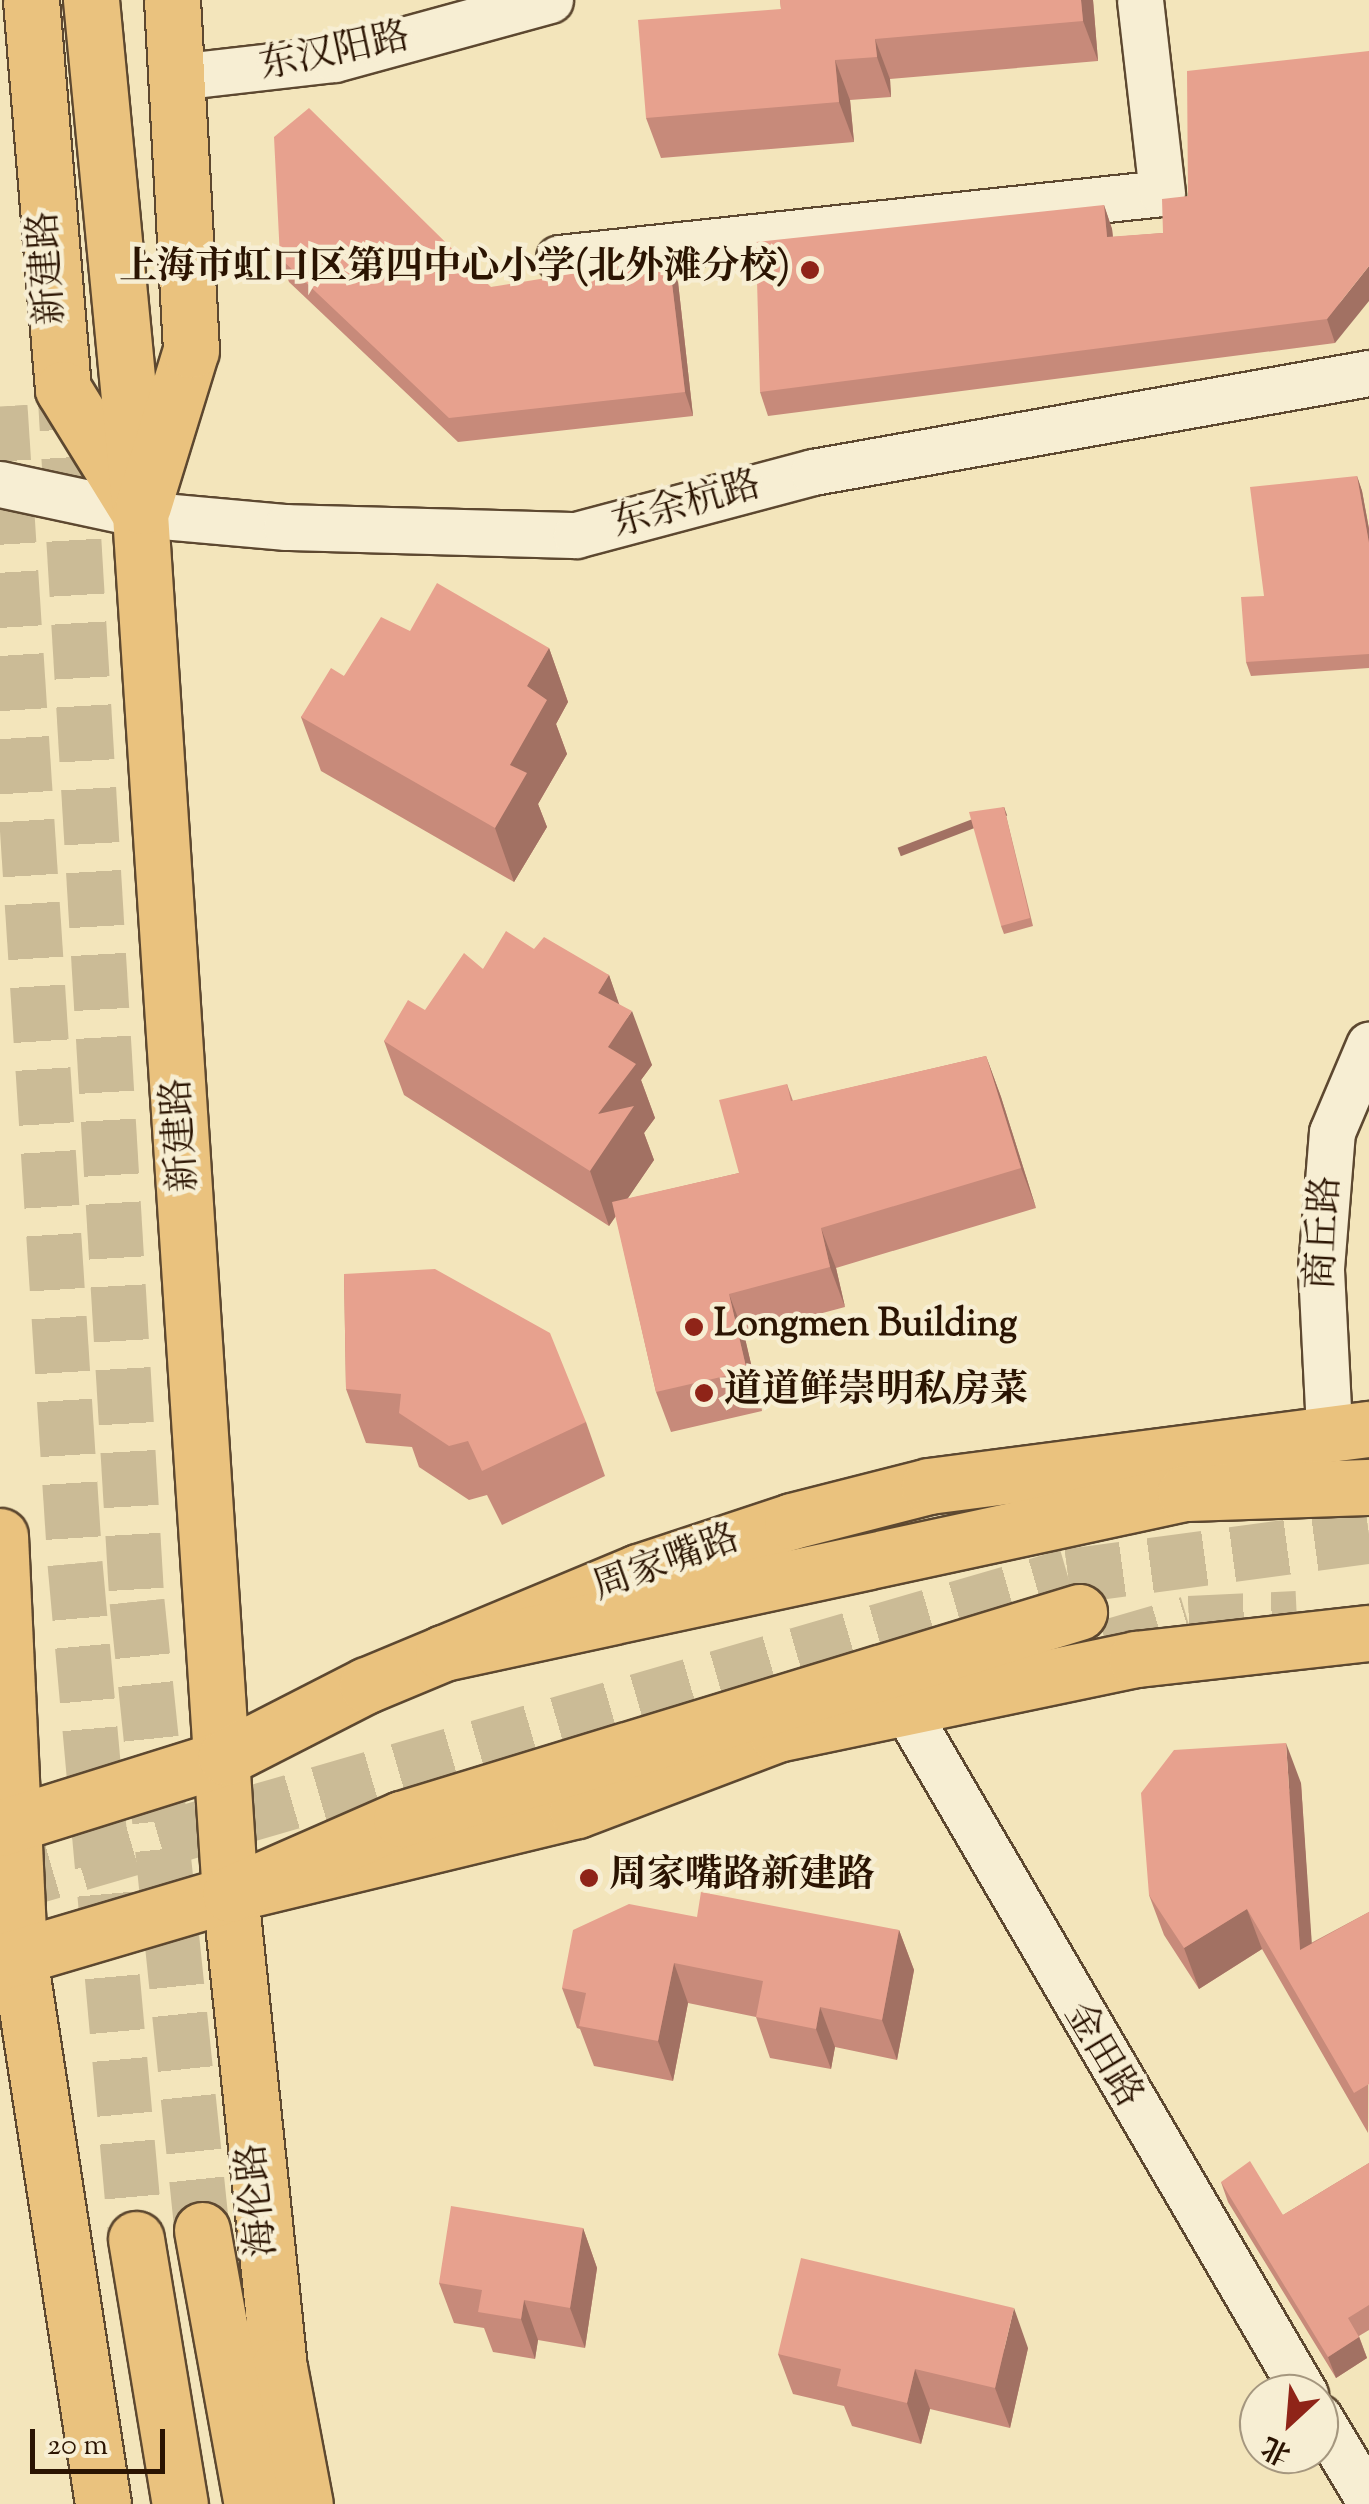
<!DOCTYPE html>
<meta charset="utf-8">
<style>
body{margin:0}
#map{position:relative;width:1369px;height:2504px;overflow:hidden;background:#f3e5bb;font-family:"Sorts Mill Goudy","Noto Serif SC",serif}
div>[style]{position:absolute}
.major-tunnel>*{height:55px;margin-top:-27.5px;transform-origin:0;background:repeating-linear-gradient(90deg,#cbbb96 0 55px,transparent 0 83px)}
.highway-tunnel>*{height:55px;margin-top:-27.5px;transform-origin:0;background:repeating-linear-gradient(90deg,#cbbb96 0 55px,transparent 0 83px)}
.roads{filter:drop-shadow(2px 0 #5d4830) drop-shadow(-2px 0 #5d4830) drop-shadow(0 2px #5d4830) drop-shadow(0 -2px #5d4830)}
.minor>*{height:45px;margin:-22.5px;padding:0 22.5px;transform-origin:22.5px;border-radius:22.5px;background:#f7eed3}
.major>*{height:55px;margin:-27.5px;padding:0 27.5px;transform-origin:27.5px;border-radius:27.5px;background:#eac27e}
.highway>*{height:55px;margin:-27.5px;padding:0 27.5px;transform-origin:27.5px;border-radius:27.5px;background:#eac27e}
.wall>*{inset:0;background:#c78a7a}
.shaded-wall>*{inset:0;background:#a27163;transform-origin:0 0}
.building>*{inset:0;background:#e7a18e}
.dots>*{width:28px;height:28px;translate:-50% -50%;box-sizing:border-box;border:5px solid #f7eed3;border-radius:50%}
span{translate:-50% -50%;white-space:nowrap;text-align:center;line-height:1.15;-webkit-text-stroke:9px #f7eed3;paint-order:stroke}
.street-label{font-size:38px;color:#2b1402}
.poi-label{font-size:38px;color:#2b1402;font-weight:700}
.right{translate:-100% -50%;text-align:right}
.left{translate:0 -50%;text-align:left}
.north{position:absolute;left:1239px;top:2374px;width:100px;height:100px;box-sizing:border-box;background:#f7eed3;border:2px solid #a5977f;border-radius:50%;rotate:206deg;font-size:28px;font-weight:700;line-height:40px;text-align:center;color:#2b1402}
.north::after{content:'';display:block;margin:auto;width:35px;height:45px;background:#8f2418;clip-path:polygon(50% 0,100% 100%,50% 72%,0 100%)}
.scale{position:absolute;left:30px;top:2429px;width:135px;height:45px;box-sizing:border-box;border:5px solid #2b1402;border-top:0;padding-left:12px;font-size:30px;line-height:35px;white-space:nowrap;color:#2b1402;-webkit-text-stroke:8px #f7eed3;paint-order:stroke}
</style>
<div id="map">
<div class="major-tunnel">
<div style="left:64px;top:374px;width:1229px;rotate:86.6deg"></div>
<div style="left:137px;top:1601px;width:632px;rotate:84.1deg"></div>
<div style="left:0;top:406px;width:1159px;rotate:86.29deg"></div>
<div style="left:75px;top:1563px;width:679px;rotate:84.84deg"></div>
</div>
<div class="highway-tunnel">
<div style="left:1107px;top:1647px;width:85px;rotate:-16.3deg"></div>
<div style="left:1189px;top:1623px;width:108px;rotate:-2.7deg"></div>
<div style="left:0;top:1886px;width:1112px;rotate:-16.19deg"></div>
<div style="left:1068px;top:1576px;width:304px;rotate:-7.6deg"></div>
</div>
<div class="roads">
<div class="minor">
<div style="left:176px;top:77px;width:159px;rotate:-6.5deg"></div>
<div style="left:334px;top:59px;width:224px;rotate:-15.3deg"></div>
<div style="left:559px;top:258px;width:606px;rotate:-6.15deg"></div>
<div style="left:1162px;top:193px;width:194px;rotate:-96.5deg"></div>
<div style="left:0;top:484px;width:143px;rotate:12.1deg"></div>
<div style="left:140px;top:514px;width:147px;rotate:5.1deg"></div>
<div style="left:286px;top:527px;width:290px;rotate:1.6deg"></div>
<div style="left:576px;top:535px;width:245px;rotate:-14.9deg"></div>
<div style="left:813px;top:472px;width:565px;rotate:-10.1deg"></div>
<div style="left:1329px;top:1428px;width:160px;rotate:-92.9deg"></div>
<div style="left:1321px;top:1268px;width:136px;rotate:-85.4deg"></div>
<div style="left:1332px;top:1132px;width:95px;rotate:-67deg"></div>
<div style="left:907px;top:1712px;width:790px;rotate:59.73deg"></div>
<div style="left:1319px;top:2417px;width:97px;rotate:58.9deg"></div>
</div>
<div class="major">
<div style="left:31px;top:0;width:390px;rotate:85.3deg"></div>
<div style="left:63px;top:389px;width:139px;rotate:58.3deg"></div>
<div style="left:91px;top:0;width:516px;rotate:84.55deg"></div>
<div style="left:140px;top:514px;width:1383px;rotate:86.27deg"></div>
<div style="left:230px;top:1894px;width:476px;rotate:84.1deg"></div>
<div style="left:279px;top:2367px;width:139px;rotate:79.3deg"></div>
<div style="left:143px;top:506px;width:163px;rotate:-72.9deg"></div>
<div style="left:191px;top:350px;width:351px;rotate:-93.1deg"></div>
<div style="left:0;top:1536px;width:421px;rotate:87.4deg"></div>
<div style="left:19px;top:1957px;width:553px;rotate:81.27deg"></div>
<div style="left:0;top:1828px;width:237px;rotate:-17.4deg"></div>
<div style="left:226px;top:1757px;width:158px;rotate:-27.1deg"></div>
<div style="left:367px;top:1685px;width:294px;rotate:-22.6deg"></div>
<div style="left:638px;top:1572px;width:162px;rotate:-18.3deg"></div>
<div style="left:792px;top:1521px;width:141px;rotate:-14.3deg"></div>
<div style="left:929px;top:1486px;width:444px;rotate:-7.4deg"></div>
<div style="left:0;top:1962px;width:240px;rotate:-16.5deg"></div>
<div style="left:230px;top:1894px;width:357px;rotate:-13.6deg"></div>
<div style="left:577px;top:1810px;width:214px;rotate:-20.8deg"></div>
<div style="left:777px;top:1734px;width:367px;rotate:-11.8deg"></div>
<div style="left:1136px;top:1659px;width:234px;rotate:-6.4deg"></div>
<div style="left:202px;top:2230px;width:279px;rotate:79.7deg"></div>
<div style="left:136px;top:2239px;width:269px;rotate:80.6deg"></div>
</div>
<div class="highway">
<div style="left:443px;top:1653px;width:759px;rotate:-12.17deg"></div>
<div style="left:1185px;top:1493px;width:184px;rotate:-1.9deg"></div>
<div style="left:230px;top:1894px;width:187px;rotate:-23.7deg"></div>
<div style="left:401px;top:1819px;width:709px;rotate:-16.98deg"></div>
</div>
</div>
<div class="wall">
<div style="clip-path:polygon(780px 0,1093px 0,1098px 61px,890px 79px,891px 97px,850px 100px,854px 142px,661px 158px,646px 118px,781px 9px)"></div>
<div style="clip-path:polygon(1369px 51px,1335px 343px,768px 416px,760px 392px,1104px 205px,1112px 229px,1113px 237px,1163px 233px,1188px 196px)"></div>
<div style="clip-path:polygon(280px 258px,491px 287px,678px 282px,693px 416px,458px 442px,289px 282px)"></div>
<div style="clip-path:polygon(1357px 476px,1362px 491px,1369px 529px,1369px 668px,1251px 676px,1246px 662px)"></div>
<div style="clip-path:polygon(410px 631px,549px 648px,568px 702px,556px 724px,567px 754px,538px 804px,547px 827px,514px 882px,321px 771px,301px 717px,344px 676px)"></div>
<div style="clip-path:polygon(1004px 807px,1033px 926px,1004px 934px,1001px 926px)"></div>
<div style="clip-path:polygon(534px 949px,609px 975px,619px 1005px,652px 1065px,641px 1080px,655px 1118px,644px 1133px,654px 1160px,627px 1199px,739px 1173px,787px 1084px,793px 1101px,986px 1056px,1001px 1097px,1036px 1208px,836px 1268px,845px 1307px,744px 1334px,762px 1411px,671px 1432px,656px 1392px,616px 1216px,609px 1226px,404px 1095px,384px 1041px,483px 969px)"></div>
<div style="clip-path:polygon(344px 1274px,586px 1422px,605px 1476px,502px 1525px,487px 1495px,469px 1500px,419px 1467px,412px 1447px,366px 1443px,346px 1389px)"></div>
<div style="clip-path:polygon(1301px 1783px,1311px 1943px,1369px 1912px,1368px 2133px,1262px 1949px,1199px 1989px,1164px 1935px,1149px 1895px)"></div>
<div style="clip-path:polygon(697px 1917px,899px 1930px,914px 1970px,897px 2060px,835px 2047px,831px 2069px,770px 2058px,756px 2017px,688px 2003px,673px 2081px,594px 2066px,580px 2029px,577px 2028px,562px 1988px)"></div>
<div style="clip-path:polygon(1369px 2163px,1369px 2330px,1359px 2336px,1367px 2358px,1336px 2378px,1228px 2202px,1221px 2182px,1283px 2215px)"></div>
<div style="clip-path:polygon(583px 2228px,597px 2268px,585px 2348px,538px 2340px,535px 2359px,493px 2352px,484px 2328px,454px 2323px,439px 2283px)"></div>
<div style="clip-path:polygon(1028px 2348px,1010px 2428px,930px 2409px,921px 2444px,852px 2426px,844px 2406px,793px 2394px,778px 2354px)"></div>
</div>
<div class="shaded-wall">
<div style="clip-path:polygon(1081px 0,1093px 0,1098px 61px,1083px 21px)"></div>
<div style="clip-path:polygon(875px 39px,890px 79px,891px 97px,877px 57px)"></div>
<div style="clip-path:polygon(835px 60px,850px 100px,854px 142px,839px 102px)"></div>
<div style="clip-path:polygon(1104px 205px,1112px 229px,1115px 261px,1107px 237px)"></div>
<div style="clip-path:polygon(669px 258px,678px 282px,693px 416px,685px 392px)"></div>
<div style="clip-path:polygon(1369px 266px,1369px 301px,1335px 343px,1327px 319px)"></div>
<div style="clip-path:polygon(1357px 476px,1362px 491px,1369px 529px,1369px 543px)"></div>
<div style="clip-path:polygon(549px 648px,568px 702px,556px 724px,567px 754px,538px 804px,547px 827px,514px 882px,495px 828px,527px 686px)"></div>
<div style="left:1004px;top:807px;width:9px;height:114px;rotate:69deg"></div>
<div style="clip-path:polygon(609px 975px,625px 1021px,632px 1011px,652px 1065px,641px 1080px,655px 1118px,644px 1133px,654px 1160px,609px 1226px,590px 1171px,608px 1047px,598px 993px)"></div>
<div style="clip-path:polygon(986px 1056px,1001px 1097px,1036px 1208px,1021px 1168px)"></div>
<div style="clip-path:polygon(821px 1228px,836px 1268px,845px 1307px,830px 1267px)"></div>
<div style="clip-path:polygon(729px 1294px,744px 1334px,762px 1411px,747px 1371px)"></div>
<div style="clip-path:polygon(1286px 1743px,1301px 1783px,1315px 1990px,1300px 1950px)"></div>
<div style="clip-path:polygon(1247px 1909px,1262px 1949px,1199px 1989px,1184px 1948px)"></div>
<div style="clip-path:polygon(899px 1930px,914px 1970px,897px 2060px,882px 2020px)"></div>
<div style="clip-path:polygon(674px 1963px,688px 2003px,673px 2081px,658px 2041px)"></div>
<div style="clip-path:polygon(820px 2007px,835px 2047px,831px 2069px,816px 2029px)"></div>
<div style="clip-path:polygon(583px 2228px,597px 2268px,585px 2348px,570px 2308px)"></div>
<div style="clip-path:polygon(524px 2300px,538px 2340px,535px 2359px,521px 2319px)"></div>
<div style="clip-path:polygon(1014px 2308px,1028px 2348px,1010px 2428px,995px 2388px)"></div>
<div style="clip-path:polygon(1359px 2337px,1367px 2358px,1336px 2378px,1328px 2357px)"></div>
<div style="clip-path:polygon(915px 2369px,930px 2409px,921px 2444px,907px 2403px)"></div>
</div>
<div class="building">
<div style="clip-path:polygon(780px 0,1081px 0,1083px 21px,875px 39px,877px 57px,835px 60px,839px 102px,646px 118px,638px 20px,781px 9px)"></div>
<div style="clip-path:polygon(1369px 51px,1369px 266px,1327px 319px,760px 392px,756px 242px,1104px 205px,1107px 237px,1163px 233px,1162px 199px,1188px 196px,1187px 71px)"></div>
<div style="clip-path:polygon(309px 108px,491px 287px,669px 258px,685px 392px,449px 418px,280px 258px,274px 137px)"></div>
<div style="clip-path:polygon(1357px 476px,1369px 543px,1369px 654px,1246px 662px,1241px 597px,1264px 596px,1250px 487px)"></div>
<div style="clip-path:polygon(437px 583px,549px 648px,527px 686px,547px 700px,510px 765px,527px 773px,495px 828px,301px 717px,331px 668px,344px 676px,381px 617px,410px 631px)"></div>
<div style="clip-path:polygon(1004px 807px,1030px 918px,1001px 926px,969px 812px)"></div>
<div style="clip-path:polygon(506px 931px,534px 949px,544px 937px,609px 975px,598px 993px,632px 1011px,608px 1047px,636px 1064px,598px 1114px,634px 1106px,590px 1171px,384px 1041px,408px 1000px,425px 1010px,464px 953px,483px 969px)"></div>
<div style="clip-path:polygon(986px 1056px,1021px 1168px,821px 1228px,830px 1267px,729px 1294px,747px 1371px,656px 1392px,612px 1202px,739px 1173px,719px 1100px,787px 1084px,791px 1101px)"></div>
<div style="clip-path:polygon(435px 1269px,550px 1333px,586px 1422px,482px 1471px,468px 1441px,449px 1446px,399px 1413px,401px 1394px,346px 1389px,344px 1274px)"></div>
<div style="clip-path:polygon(1286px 1743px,1300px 1950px,1369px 1912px,1369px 2084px,1354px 2093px,1247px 1909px,1184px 1948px,1149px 1895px,1141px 1793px,1174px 1750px)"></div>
<div style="clip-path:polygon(701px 1892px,899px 1930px,882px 2020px,820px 2007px,816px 2029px,756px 2017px,763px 1981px,674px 1963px,658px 2041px,579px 2026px,586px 1993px,562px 1988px,573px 1930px,629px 1904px,697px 1917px)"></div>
<div style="clip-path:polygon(1250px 2161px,1283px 2215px,1369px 2163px,1369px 2305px,1348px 2318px,1359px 2337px,1328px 2357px,1221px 2182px)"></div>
<div style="clip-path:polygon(451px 2206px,583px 2228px,570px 2308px,524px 2300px,521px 2319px,478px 2312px,482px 2290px,439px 2283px)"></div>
<div style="clip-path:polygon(801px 2258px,1014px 2308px,995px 2388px,915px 2369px,907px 2403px,837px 2386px,841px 2369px,778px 2354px)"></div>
</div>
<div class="dots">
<div style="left:810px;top:270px;background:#8f2418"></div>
<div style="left:694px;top:1327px;background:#8f2418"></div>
<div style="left:704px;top:1393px;background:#8f2418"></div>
<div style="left:589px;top:1878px;background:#8f2418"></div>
</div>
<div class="street-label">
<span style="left:335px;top:54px;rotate:-12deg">东汉阳路</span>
<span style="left:50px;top:268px;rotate:-94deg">新建路</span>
<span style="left:687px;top:507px;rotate:-16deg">东余杭路</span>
<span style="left:183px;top:1135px;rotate:-94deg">新建路</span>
<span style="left:1326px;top:1233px;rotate:-87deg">商丘路</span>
<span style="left:667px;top:1565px;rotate:-20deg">周家嘴路</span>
<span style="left:1101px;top:2056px;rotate:59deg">金田路</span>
<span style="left:260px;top:2200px;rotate:-96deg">海伦路</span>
</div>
<div class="poi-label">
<span class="right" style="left:790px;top:270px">上海市虹口区第四中心小学(北外滩分校)</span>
<span class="left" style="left:714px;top:1327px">Longmen Building</span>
<span class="left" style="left:724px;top:1393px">道道鲜崇明私房菜</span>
<span class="left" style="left:609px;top:1878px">周家嘴路新建路</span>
</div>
<div class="north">北</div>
<div class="scale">20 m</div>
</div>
